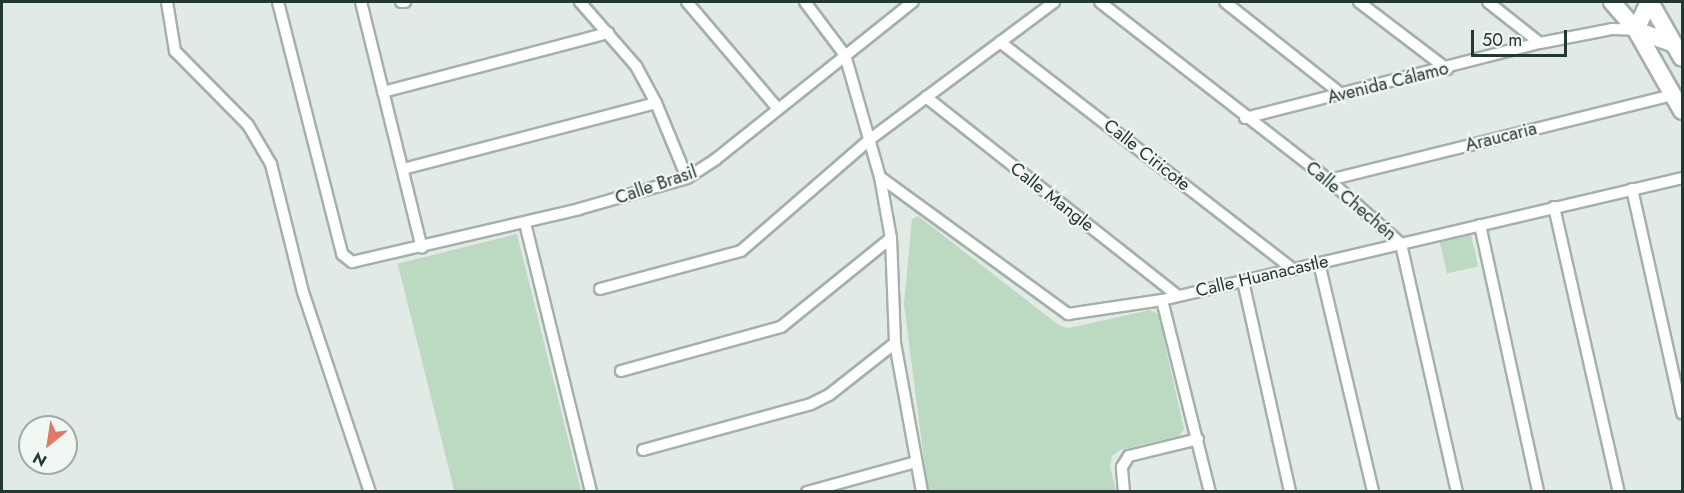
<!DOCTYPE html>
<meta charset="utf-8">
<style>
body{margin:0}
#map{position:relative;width:1684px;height:493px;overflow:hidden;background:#e1eae5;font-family:Jost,sans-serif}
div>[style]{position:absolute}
.green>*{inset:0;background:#bcd9c1;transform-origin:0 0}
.roads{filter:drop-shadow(2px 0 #a4b1ab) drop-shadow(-2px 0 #a4b1ab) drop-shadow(0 2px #a4b1ab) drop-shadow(0 -2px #a4b1ab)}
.street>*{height:10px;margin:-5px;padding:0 5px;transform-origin:5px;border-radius:5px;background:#fff}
.secondary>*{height:16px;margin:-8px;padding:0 8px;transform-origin:8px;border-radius:8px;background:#fff}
span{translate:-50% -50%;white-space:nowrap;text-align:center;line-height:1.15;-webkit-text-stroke:4.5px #f1f7f3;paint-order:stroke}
.street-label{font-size:18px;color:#233831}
.frame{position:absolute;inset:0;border:3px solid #233831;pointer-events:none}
.north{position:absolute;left:18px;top:415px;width:60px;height:60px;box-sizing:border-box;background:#f1f7f3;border:2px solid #9faba5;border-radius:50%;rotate:210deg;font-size:16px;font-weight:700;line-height:24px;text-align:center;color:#233831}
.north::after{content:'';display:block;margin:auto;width:21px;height:27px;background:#e37865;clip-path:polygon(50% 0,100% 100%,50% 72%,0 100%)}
.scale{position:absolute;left:1471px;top:30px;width:96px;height:27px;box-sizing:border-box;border:3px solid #233831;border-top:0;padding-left:8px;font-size:18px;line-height:21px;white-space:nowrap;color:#233831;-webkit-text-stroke:4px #f1f7f3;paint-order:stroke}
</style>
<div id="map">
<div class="green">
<div style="clip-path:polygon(918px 216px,1060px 326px,1069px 328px,1150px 310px,1158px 314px,1184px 429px,1179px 436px,1120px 450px,1112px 456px,1110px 466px,1116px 491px,928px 491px,904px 304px,912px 219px)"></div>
<div style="left:517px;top:234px;width:265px;height:123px;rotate:76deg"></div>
<div style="left:1471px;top:235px;width:32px;height:32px;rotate:77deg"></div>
</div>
<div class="roads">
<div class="street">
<div style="left:167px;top:2px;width:50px;rotate:80.7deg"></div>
<div style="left:175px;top:51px;width:104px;rotate:45.4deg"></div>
<div style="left:248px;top:125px;width:45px;rotate:59.5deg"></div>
<div style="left:271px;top:164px;width:132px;rotate:76deg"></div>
<div style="left:303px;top:292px;width:211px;rotate:71.5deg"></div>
<div style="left:278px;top:2px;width:260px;rotate:75.7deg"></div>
<div style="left:342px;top:254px;width:13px;rotate:39deg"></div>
<div style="left:352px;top:262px;width:233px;rotate:-13.1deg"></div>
<div style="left:579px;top:209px;width:112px;rotate:-16deg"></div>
<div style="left:687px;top:178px;width:35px;rotate:-33deg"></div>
<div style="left:716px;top:159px;width:252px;rotate:-38.6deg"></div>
<div style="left:361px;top:2px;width:253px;rotate:76.1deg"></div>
<div style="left:401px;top:2px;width:4px"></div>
<div style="left:580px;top:2px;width:85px;rotate:48.8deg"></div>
<div style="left:636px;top:66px;width:42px;rotate:61.6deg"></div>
<div style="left:656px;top:103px;width:81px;rotate:67.5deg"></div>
<div style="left:687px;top:2px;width:140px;rotate:49.6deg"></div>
<div style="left:805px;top:2px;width:66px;rotate:53deg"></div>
<div style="left:845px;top:55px;width:127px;rotate:74deg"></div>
<div style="left:880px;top:177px;width:62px;rotate:79.8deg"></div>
<div style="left:891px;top:238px;width:105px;rotate:87.8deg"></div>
<div style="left:895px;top:343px;width:151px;rotate:79.7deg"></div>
<div style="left:1100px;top:2px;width:290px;rotate:37.9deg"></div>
<div style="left:1329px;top:180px;width:96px;rotate:41.6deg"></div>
<div style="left:1401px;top:244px;width:254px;rotate:77.3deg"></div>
<div style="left:1225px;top:2px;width:148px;rotate:38.4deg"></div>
<div style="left:1359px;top:2px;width:111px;rotate:37.3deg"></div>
<div style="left:1488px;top:2px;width:66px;rotate:38.3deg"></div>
<div style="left:1000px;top:42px;width:371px;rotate:37.8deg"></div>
<div style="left:383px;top:92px;width:233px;rotate:-14.7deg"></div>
<div style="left:926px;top:97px;width:321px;rotate:38.3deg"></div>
<div style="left:1245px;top:118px;width:304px;rotate:-14.3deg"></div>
<div style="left:1540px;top:43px;width:73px;rotate:-11deg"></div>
<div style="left:1612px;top:29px;width:24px;rotate:2deg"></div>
<div style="left:403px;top:169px;width:261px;rotate:-14.6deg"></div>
<div style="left:880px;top:177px;width:233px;rotate:36.1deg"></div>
<div style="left:1068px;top:314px;width:95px;rotate:-8.5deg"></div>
<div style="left:1162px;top:300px;width:534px;rotate:-13.2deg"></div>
<div style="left:1329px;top:180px;width:354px;rotate:-13.9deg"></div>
<div style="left:1632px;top:189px;width:230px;rotate:77.4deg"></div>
<div style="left:1554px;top:207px;width:292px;rotate:77.2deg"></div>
<div style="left:525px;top:223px;width:277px;rotate:76.2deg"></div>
<div style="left:1480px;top:225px;width:273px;rotate:77.7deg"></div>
<div style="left:1319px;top:263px;width:235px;rotate:76.7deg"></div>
<div style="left:1243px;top:281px;width:216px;rotate:77.4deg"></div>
<div style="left:600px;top:289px;width:146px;rotate:-15.1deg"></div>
<div style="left:741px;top:251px;width:169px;rotate:-40.9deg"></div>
<div style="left:869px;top:140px;width:231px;rotate:-36.7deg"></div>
<div style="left:1162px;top:300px;width:198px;rotate:76deg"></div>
<div style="left:621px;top:371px;width:166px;rotate:-15.4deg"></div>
<div style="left:781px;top:327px;width:141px;rotate:-39deg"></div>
<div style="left:643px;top:450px;width:174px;rotate:-15.3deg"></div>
<div style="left:811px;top:404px;width:20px;rotate:-27deg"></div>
<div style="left:829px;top:395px;width:84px;rotate:-38.2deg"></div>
<div style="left:807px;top:492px;width:113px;rotate:-15.4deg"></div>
<div style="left:1124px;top:492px;width:25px;rotate:-95deg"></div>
<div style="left:1122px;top:467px;width:13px;rotate:-58deg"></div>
<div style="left:1129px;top:456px;width:71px;rotate:-13.8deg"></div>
</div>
<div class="secondary">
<div style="left:1612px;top:2px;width:37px;rotate:49deg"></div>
<div style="left:1636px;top:30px;width:93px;rotate:60.4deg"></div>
<div style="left:1649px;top:2px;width:31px;rotate:115deg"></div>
<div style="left:1636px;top:30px;width:40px;rotate:20.2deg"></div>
<div style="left:1650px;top:2px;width:64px;rotate:60.3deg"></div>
</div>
</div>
<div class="street-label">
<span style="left:1388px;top:83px;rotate:-14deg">Avenida Cálamo</span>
<span style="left:1501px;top:137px;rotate:-14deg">Araucaria</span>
<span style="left:1147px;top:155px;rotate:38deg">Calle Ciricote</span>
<span style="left:656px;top:185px;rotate:-19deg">Calle Brasil</span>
<span style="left:1052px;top:197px;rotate:38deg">Calle Mangle</span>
<span style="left:1351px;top:201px;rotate:40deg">Calle Chechén</span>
<span style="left:1262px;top:276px;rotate:-13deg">Calle Huanacastle</span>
</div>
<div class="frame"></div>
<div class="north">N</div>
<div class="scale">50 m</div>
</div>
